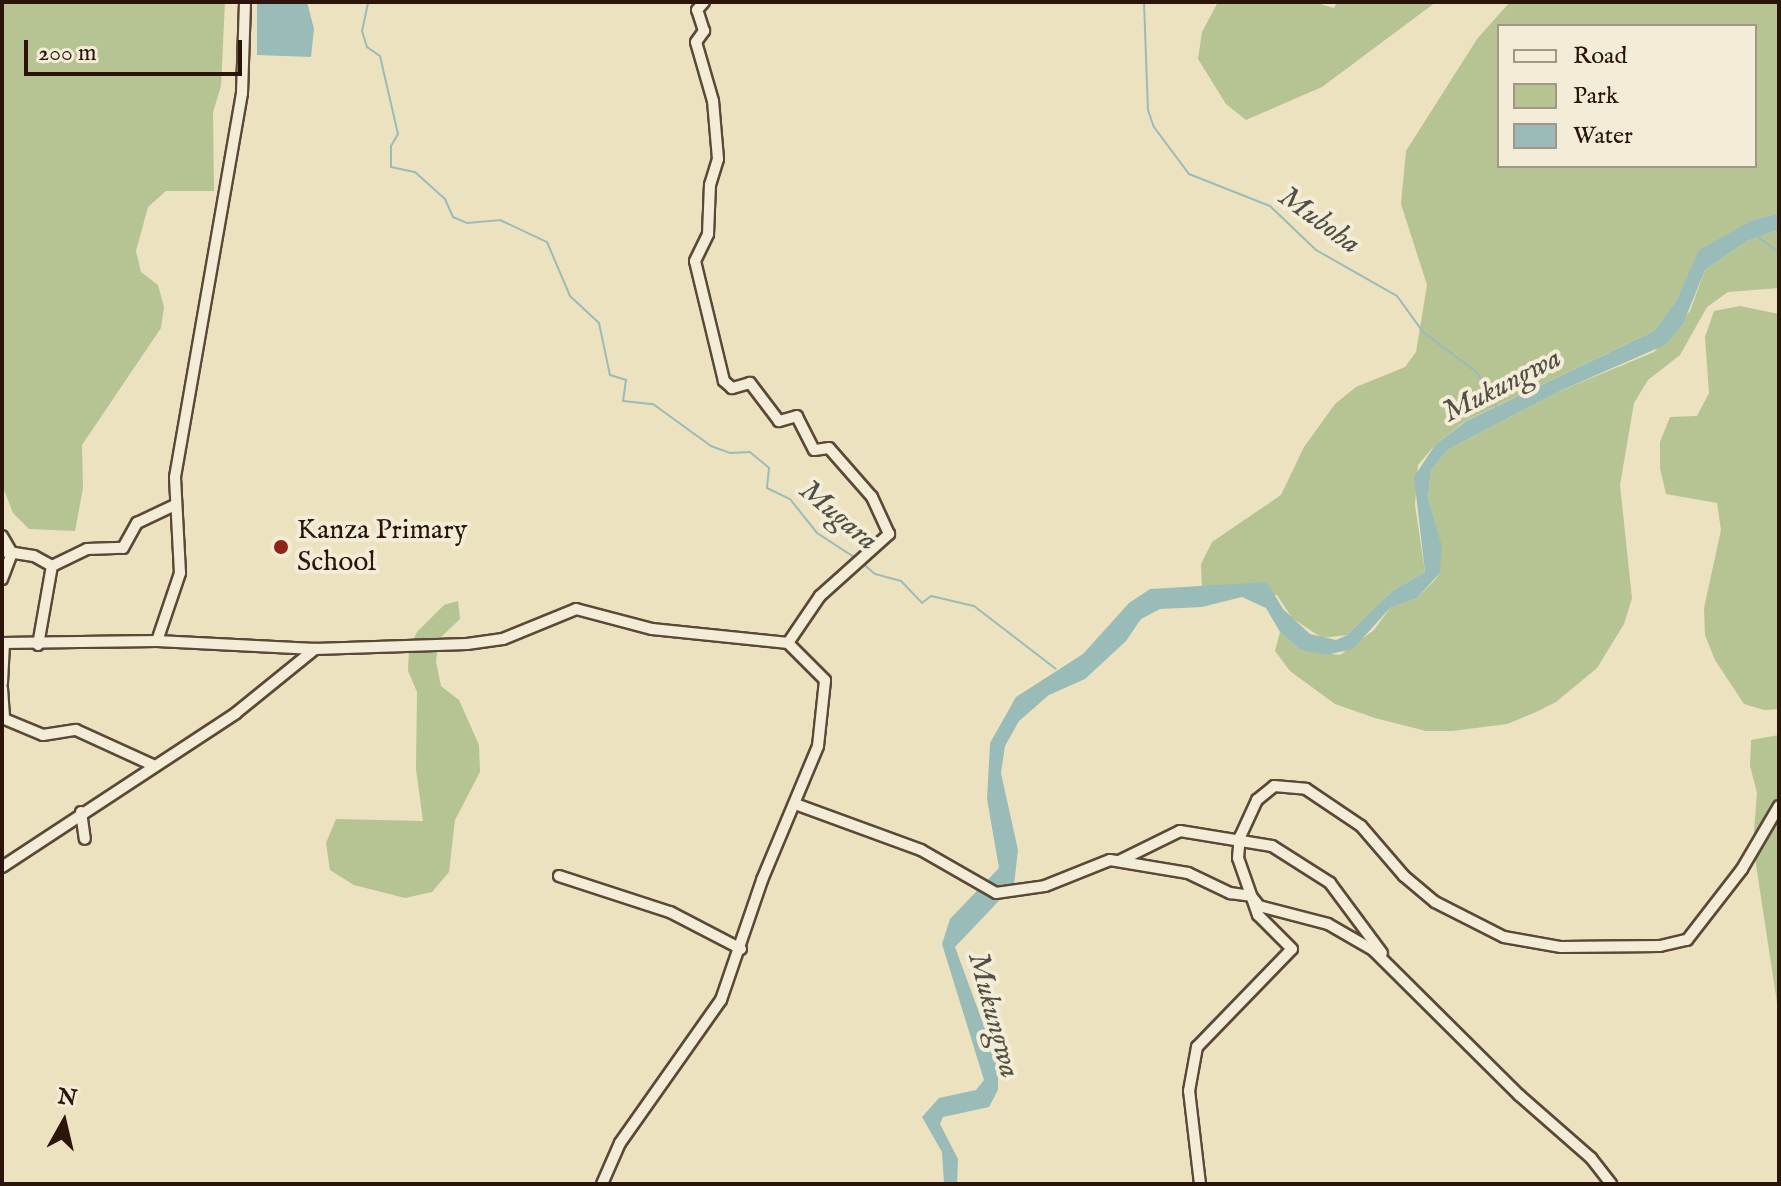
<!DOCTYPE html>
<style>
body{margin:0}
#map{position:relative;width:1781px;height:1186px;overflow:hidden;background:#ece2c0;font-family:"IM FELL English",serif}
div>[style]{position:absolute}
.green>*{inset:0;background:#b6c393}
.water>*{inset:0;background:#9abcb9}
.stream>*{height:2px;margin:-1px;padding:0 1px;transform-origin:1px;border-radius:1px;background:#9abcb9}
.roads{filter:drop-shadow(2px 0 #5b4837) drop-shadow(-2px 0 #5b4837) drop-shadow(0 2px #5b4837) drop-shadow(0 -2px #5b4837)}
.minor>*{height:10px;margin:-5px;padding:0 5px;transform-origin:5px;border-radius:5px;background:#f3ecd6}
.dots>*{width:22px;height:22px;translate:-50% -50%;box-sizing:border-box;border:4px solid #f3ecd6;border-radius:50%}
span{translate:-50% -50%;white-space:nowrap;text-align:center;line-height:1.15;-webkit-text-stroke:8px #f3ecd6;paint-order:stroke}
.poi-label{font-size:28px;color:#2b1409}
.left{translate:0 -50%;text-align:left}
.water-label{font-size:30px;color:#524f47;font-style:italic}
.frame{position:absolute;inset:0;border:4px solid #2b1409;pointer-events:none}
.legend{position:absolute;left:1497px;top:24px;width:260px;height:144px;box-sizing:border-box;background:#f3ecd6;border:2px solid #a39684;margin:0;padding:10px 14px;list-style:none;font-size:24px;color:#2b1409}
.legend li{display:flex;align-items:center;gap:16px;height:40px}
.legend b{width:40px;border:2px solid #a39684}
.north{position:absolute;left:24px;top:1082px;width:80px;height:80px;-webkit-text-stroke:6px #f3ecd6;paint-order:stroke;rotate:8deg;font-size:22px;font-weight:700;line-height:32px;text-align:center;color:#2b1409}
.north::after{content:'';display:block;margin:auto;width:28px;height:36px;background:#2b1409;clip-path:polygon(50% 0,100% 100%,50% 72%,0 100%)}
.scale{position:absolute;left:24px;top:40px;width:218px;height:36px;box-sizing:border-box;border:4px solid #2b1409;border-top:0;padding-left:10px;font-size:24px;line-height:28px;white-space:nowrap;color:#2b1409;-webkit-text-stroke:6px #f3ecd6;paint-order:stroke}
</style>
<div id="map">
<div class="green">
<div style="clip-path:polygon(2px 2px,225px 2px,221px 86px,213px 112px,214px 191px,166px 191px,148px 207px,136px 251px,141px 272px,158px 285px,164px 307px,161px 328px,82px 445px,83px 488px,75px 531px,29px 529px,13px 513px,2px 485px)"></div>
<div style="clip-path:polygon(1218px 2px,1313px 2px,1334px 8px,1337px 2px,1436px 2px,1322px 87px,1246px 120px,1226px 104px,1198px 59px,1202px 32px)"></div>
<div style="clip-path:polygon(evenodd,1510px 2px,1779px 2px,1779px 213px,1752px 220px,1700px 250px,1677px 299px,1654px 331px,1465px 421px,1435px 445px,1418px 465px,1415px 505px,1425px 572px,1392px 591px,1347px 635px,1322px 638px,1292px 618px,1277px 595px,1202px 590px,1201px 564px,1212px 542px,1281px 495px,1304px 447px,1335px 404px,1356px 387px,1405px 367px,1416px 352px,1427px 285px,1401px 204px,1406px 151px,1477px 39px,1510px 2px,1499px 26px,1755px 26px,1755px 166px,1499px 166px,1499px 26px)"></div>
<div style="clip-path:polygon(1779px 230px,1779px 288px,1728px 292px,1707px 307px,1680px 355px,1648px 380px,1634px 403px,1620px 485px,1632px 598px,1624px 624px,1597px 668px,1556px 702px,1534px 713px,1507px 724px,1452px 731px,1426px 731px,1375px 718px,1335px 704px,1290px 671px,1275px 651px,1280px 632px,1300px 650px,1340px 655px,1374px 630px,1390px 608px,1416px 599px,1434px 581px,1440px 573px,1438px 535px,1428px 498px,1431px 471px,1447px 450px,1560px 391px,1654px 352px,1690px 311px,1705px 270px,1747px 241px)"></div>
<div style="clip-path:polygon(1740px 306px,1779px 314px,1779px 709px,1764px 710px,1744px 704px,1715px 660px,1705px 635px,1704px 608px,1721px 530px,1717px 503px,1666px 494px,1660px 468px,1660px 442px,1670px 417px,1697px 416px,1709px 393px,1705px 337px,1714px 311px)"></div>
<div style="clip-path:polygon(458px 601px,460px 619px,439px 639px,436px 662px,441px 686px,459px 700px,479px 745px,480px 772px,455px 820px,449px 872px,432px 892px,405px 898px,354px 885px,330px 870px,326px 843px,336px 819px,423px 821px,416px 769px,417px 692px,408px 671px,409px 649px,417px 632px,444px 605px)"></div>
<div style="clip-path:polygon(1779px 735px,1779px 1016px,1753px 845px,1757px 793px,1750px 766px,1751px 740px)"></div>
</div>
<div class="water">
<div style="clip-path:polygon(257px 2px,307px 2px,314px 29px,311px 57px,257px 55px)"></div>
<div style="clip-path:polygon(1779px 213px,1779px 230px,1747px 241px,1705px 270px,1683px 324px,1665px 345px,1560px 391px,1447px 450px,1431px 471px,1428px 498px,1442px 547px,1440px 573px,1416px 599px,1390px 608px,1353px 649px,1326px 655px,1300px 650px,1280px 632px,1266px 608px,1242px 597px,1202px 607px,1160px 609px,1141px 619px,1126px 641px,1085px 679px,1049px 695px,1019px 721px,1005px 746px,1001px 773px,1018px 850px,1014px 885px,955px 947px,998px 1064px,998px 1090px,989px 1107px,943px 1117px,940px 1124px,958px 1159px,957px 1184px,944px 1184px,942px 1152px,922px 1117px,939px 1098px,976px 1090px,984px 1080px,942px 944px,950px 919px,999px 868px,987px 799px,990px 743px,1016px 697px,1083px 654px,1129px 603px,1150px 589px,1267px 582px,1283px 609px,1310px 634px,1336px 640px,1347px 635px,1392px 591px,1425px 572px,1414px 477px,1435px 445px,1466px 421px,1654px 331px,1677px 299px,1699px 250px,1752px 220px)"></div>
</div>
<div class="stream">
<div style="left:377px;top:2px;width:9px;rotate:174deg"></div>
<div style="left:368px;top:3px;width:29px;rotate:102deg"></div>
<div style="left:362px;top:31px;width:17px;rotate:73deg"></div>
<div style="left:367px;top:47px;width:16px;rotate:35deg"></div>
<div style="left:380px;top:56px;width:80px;rotate:77deg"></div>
<div style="left:398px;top:134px;width:14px;rotate:120deg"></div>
<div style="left:391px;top:146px;width:21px;rotate:90deg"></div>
<div style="left:391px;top:167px;width:25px;rotate:12deg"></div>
<div style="left:415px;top:172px;width:40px;rotate:42deg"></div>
<div style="left:445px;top:199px;width:20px;rotate:66deg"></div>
<div style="left:453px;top:217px;width:15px;rotate:23deg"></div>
<div style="left:467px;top:223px;width:33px;rotate:-5deg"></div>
<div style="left:500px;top:220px;width:52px;rotate:25.1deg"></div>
<div style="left:547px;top:242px;width:59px;rotate:66.9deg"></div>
<div style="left:570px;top:296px;width:40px;rotate:43deg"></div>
<div style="left:599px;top:323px;width:53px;rotate:78.1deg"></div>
<div style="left:610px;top:375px;width:17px;rotate:17deg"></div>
<div style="left:626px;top:380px;width:21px;rotate:98deg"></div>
<div style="left:623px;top:401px;width:30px;rotate:6deg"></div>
<div style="left:653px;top:404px;width:72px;rotate:35.9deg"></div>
<div style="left:711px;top:446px;width:20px;rotate:20deg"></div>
<div style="left:730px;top:453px;width:20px;rotate:-3deg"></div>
<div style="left:750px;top:452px;width:25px;rotate:40deg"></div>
<div style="left:769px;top:468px;width:20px;rotate:96deg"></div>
<div style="left:767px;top:488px;width:25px;rotate:26deg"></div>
<div style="left:790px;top:499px;width:43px;rotate:51.5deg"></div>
<div style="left:817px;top:533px;width:48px;rotate:33deg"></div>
<div style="left:1144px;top:2px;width:108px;rotate:87.9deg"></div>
<div style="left:1148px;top:110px;width:18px;rotate:71deg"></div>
<div style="left:1154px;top:127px;width:59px;rotate:53.3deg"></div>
<div style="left:1189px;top:174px;width:87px;rotate:21.6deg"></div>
<div style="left:1270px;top:206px;width:64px;rotate:43.7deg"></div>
<div style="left:1316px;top:250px;width:93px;rotate:29.6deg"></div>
<div style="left:1397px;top:296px;width:44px;rotate:54.2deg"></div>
<div style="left:1423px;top:332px;width:65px;rotate:36.9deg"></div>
<div style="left:1475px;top:371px;width:27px;rotate:51deg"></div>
<div style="left:1492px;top:392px;width:20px;rotate:75deg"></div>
<div style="left:1758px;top:237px;width:26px;rotate:37deg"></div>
<div style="left:862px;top:563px;width:17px;rotate:40deg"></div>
<div style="left:875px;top:574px;width:27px;rotate:15deg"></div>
<div style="left:901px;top:581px;width:30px;rotate:46deg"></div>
<div style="left:922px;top:603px;width:11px;rotate:-38deg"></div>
<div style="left:931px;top:596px;width:44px;rotate:13.1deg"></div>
<div style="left:974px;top:606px;width:103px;rotate:37.5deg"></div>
</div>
<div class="roads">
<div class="minor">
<div style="left:2px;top:536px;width:20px;rotate:60deg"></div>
<div style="left:12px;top:553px;width:28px;rotate:111deg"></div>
<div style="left:2px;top:551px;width:32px;rotate:9deg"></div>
<div style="left:34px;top:556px;width:21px;rotate:29deg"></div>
<div style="left:157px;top:641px;width:72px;rotate:-71.3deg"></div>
<div style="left:180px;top:573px;width:96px;rotate:-93deg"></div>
<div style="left:175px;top:477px;width:390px;rotate:-80.1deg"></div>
<div style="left:242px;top:93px;width:91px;rotate:-88.1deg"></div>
<div style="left:2px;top:643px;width:155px;rotate:-0.7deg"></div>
<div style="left:157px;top:641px;width:158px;rotate:2.9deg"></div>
<div style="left:315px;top:649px;width:152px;rotate:-1.9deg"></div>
<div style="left:467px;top:644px;width:36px;rotate:-8deg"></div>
<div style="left:503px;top:639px;width:79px;rotate:-22.3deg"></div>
<div style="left:576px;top:609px;width:79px;rotate:14.7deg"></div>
<div style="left:652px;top:629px;width:137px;rotate:5.9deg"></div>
<div style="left:38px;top:645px;width:80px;rotate:-80deg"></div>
<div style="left:52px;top:566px;width:39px;rotate:-26deg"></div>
<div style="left:87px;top:549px;width:36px;rotate:-2deg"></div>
<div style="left:123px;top:548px;width:29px;rotate:-61deg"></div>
<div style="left:137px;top:523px;width:42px;rotate:-25.3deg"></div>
<div style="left:2px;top:683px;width:40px;rotate:-87.1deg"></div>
<div style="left:2px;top:688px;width:31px;rotate:86deg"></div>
<div style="left:2px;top:718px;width:44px;rotate:22.5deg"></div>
<div style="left:43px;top:735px;width:33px;rotate:-9deg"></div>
<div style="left:76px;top:730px;width:87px;rotate:24.5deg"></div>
<div style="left:798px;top:805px;width:131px;rotate:20.1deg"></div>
<div style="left:921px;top:850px;width:86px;rotate:29.8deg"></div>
<div style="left:996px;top:893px;width:49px;rotate:-8.1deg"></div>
<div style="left:1045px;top:886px;width:70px;rotate:-21.8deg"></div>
<div style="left:1110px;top:860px;width:79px;rotate:9.5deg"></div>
<div style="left:1188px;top:873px;width:47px;rotate:25.5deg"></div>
<div style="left:1230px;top:893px;width:21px;rotate:8deg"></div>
<div style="left:1251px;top:896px;width:13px;rotate:51deg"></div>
<div style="left:1259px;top:906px;width:71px;rotate:14.6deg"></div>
<div style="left:1328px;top:924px;width:52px;rotate:30deg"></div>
<div style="left:1373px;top:950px;width:206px;rotate:44.8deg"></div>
<div style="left:1519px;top:1095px;width:96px;rotate:41.2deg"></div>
<div style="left:1591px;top:1158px;width:33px;rotate:52deg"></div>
<div style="left:81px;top:812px;width:27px;rotate:82deg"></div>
<div style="left:1119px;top:861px;width:68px;rotate:-26.2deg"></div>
<div style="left:1180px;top:831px;width:93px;rotate:9.3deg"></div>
<div style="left:1272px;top:846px;width:69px;rotate:32.5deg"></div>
<div style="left:1330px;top:883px;width:87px;rotate:53.4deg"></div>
<div style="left:2px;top:867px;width:280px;rotate:-33.3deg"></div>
<div style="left:236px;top:713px;width:102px;rotate:-39deg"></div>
<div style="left:559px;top:876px;width:117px;rotate:18deg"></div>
<div style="left:670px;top:912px;width:80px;rotate:27.5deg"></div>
<div style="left:602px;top:1184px;width:45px;rotate:-66.3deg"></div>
<div style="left:620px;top:1143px;width:175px;rotate:-54.8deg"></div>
<div style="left:721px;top:1000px;width:127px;rotate:-71.1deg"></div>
<div style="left:762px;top:880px;width:145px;rotate:-67.3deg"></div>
<div style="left:818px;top:746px;width:66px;rotate:-83.9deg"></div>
<div style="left:825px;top:680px;width:52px;rotate:-135deg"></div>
<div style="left:788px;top:643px;width:57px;rotate:-55.8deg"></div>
<div style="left:820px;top:596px;width:93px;rotate:-41.9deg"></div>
<div style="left:889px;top:534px;width:41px;rotate:-114.7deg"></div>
<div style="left:872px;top:497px;width:65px;rotate:-131.3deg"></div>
<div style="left:829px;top:448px;width:15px;rotate:172deg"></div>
<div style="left:814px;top:450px;width:38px;rotate:-117deg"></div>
<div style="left:797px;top:416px;width:19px;rotate:164deg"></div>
<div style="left:779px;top:421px;width:48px;rotate:-127.3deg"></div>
<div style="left:750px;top:383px;width:19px;rotate:164deg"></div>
<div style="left:732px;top:388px;width:11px;rotate:-139deg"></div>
<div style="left:724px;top:381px;width:123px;rotate:-103.6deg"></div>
<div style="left:695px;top:261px;width:30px;rotate:-64deg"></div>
<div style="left:708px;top:234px;width:49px;rotate:-87.7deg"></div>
<div style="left:710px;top:185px;width:27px;rotate:-73deg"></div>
<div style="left:718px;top:159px;width:58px;rotate:-94.9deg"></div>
<div style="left:713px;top:101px;width:61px;rotate:-106.1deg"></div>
<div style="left:696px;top:42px;width:14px;rotate:-54deg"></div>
<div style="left:704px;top:31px;width:22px;rotate:-108deg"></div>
<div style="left:697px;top:10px;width:11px;rotate:-49deg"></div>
<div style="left:1200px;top:1184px;width:94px;rotate:-96.7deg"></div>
<div style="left:1189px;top:1091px;width:45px;rotate:-79.7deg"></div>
<div style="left:1197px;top:1047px;width:136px;rotate:-45.9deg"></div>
<div style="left:1292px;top:949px;width:48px;rotate:-135deg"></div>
<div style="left:1258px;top:915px;width:60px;rotate:-109.3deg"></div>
<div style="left:1238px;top:858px;width:21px;rotate:-85deg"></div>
<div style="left:1240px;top:837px;width:41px;rotate:-65.3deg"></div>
<div style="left:1257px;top:800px;width:22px;rotate:-39deg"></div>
<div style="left:1274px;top:786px;width:32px;rotate:5deg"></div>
<div style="left:1306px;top:789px;width:66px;rotate:33.9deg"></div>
<div style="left:1361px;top:826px;width:66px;rotate:49.3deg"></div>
<div style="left:1404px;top:876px;width:40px;rotate:40deg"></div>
<div style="left:1435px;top:902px;width:77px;rotate:26.9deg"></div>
<div style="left:1504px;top:937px;width:58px;rotate:10deg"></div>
<div style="left:1561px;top:947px;width:99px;rotate:-0.6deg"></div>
<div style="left:1660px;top:946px;width:28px;rotate:-13deg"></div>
<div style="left:1687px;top:940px;width:90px;rotate:-52.2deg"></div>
<div style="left:1742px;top:869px;width:73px;rotate:-59.6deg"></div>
</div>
</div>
<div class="dots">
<div style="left:281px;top:547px;background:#8f2418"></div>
</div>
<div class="poi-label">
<span class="left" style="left:297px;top:547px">Kanza Primary<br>School</span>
</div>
<div class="water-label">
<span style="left:1319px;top:221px;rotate:36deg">Muboha</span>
<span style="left:1502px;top:386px;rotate:-27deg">Mukungwa</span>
<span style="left:838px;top:516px;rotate:40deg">Mugara</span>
<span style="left:993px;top:1015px;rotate:75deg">Mukungwa</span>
</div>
<div class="frame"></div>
<ul class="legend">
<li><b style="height:10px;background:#f3ecd6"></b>Road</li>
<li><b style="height:22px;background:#b6c393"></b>Park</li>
<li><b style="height:22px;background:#9abcb9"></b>Water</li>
</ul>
<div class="north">N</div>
<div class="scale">200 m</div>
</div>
